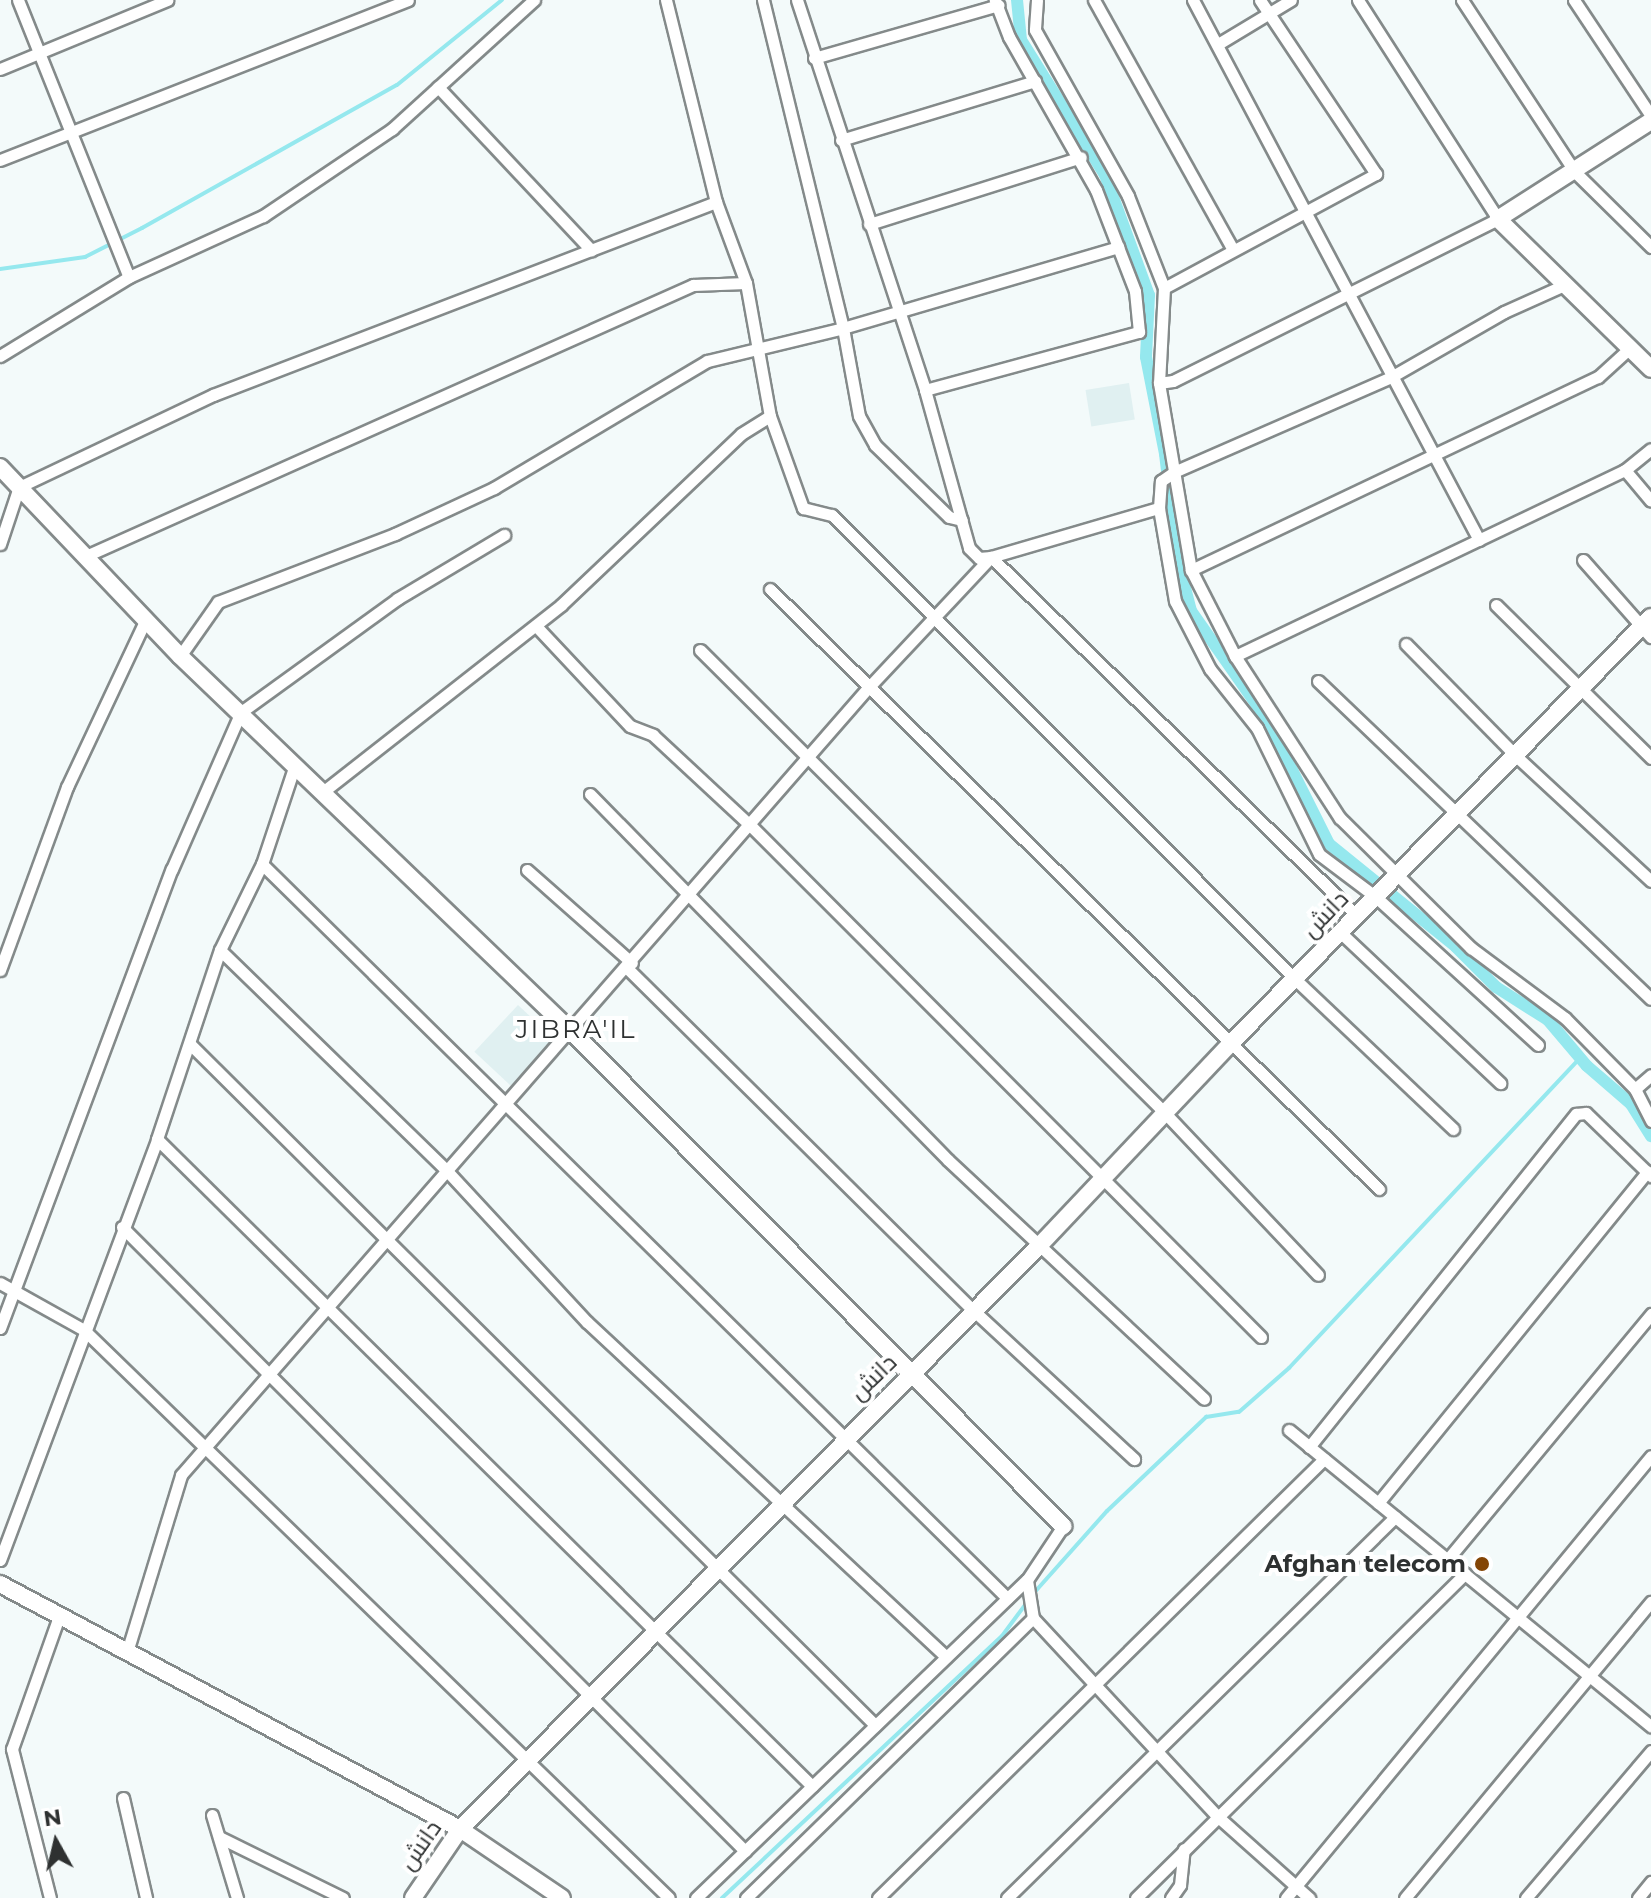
<!DOCTYPE html>
<meta charset="utf-8">
<style>
body{margin:0}
#map{position:relative;width:1651px;height:1898px;overflow:hidden;background:#f3fafa;font-family:Montserrat,Cairo,sans-serif}
div>[style]{position:absolute}
.built>*{inset:0;background:#e0f0f1;transform-origin:0 0}
.stream>*{height:4px;margin:-2px;padding:0 2px;transform-origin:2px;border-radius:2px;background:#95e8ee}
.canal>*{height:12px;margin:-6px;padding:0 6px;transform-origin:6px;border-radius:6px;background:#95e8ee}
.roads{filter:drop-shadow(2px 0 #848a8a) drop-shadow(-2px 0 #848a8a) drop-shadow(0 2px #848a8a) drop-shadow(0 -2px #848a8a)}
.street>*{height:11px;margin:-5.5px;padding:0 5.5px;transform-origin:5.5px;border-radius:5.5px;background:#fff}
.secondary>*{height:16px;margin:-8px;padding:0 8px;transform-origin:8px;border-radius:8px;background:#fff}
.dots>*{width:22px;height:22px;translate:-50% -50%;box-sizing:border-box;border:4px solid #fff;border-radius:50%}
span{translate:-50% -50%;white-space:nowrap;text-align:center;line-height:1.15;-webkit-text-stroke:8px #fff;paint-order:stroke}
.street-label{font-size:24px;color:#2e3131}
.poi-label{font-size:24px;color:#2e3131;font-weight:700}
.right{translate:-100% -50%;text-align:right}
.neighbourhood-label{font-size:26px;color:#2e3131;letter-spacing:2px}
.north{position:absolute;left:16px;top:1802px;width:80px;height:80px;-webkit-text-stroke:6px #fff;paint-order:stroke;rotate:352deg;font-size:22px;font-weight:700;line-height:32px;text-align:center;color:#2e3131}
.north::after{content:'';display:block;margin:auto;width:28px;height:36px;background:#2e3131;clip-path:polygon(50% 0,100% 100%,50% 72%,0 100%)}
</style>
<div id="map">
<div class="built">
<div style="left:1129px;top:383px;width:37px;height:44px;rotate:81deg"></div>
<div style="left:518px;top:1005px;width:51px;height:64px;rotate:43deg"></div>
</div>
<div class="stream">
<div style="left:0;top:269px;width:86px;rotate:-8deg"></div>
<div style="left:85px;top:257px;width:64px;rotate:-27deg"></div>
<div style="left:142px;top:228px;width:292px;rotate:-29.3deg"></div>
<div style="left:397px;top:85px;width:135px;rotate:-39deg"></div>
<div style="left:1033px;top:1594px;width:111px;rotate:-48.3deg"></div>
<div style="left:1107px;top:1511px;width:137px;rotate:-43.5deg"></div>
<div style="left:1206px;top:1417px;width:33px;rotate:-9deg"></div>
<div style="left:1239px;top:1412px;width:67px;rotate:-41.3deg"></div>
<div style="left:1289px;top:1368px;width:425px;rotate:-46.8deg"></div>
<div style="left:722px;top:1898px;width:383px;rotate:-43.1deg"></div>
<div style="left:1002px;top:1636px;width:44px;rotate:-53.4deg"></div>
</div>
<div class="canal">
<div style="left:1017px;top:0;width:40px;rotate:84.3deg"></div>
<div style="left:1021px;top:40px;width:159px;rotate:58.1deg"></div>
<div style="left:1105px;top:175px;width:128px;rotate:69.9deg"></div>
<div style="left:1149px;top:295px;width:62px;rotate:92.8deg"></div>
<div style="left:1146px;top:357px;width:99px;rotate:78.9deg"></div>
<div style="left:1165px;top:454px;width:108px;rotate:83.1deg"></div>
<div style="left:1178px;top:561px;width:52px;rotate:75.4deg"></div>
<div style="left:1191px;top:611px;width:131px;rotate:55deg"></div>
<div style="left:1266px;top:718px;width:141px;rotate:63.4deg"></div>
<div style="left:1329px;top:844px;width:164px;rotate:39deg"></div>
<div style="left:1456px;top:947px;width:57px;rotate:45deg"></div>
<div style="left:1496px;top:987px;width:62px;rotate:32.4deg"></div>
<div style="left:1548px;top:1020px;width:60px;rotate:49.7deg"></div>
<div style="left:1587px;top:1066px;width:58px;rotate:40.8deg"></div>
<div style="left:1631px;top:1104px;width:38px;rotate:58deg"></div>
</div>
<div class="roads">
<div class="street">
<div style="left:18px;top:0;width:298px;rotate:68.2deg"></div>
<div style="left:666px;top:0;width:208px;rotate:76.1deg"></div>
<div style="left:716px;top:202px;width:86px;rotate:69.7deg"></div>
<div style="left:746px;top:283px;width:135px;rotate:79.8deg"></div>
<div style="left:770px;top:416px;width:98px;rotate:70.3deg"></div>
<div style="left:803px;top:508px;width:30px;rotate:14deg"></div>
<div style="left:832px;top:515px;width:655px;rotate:45.06deg"></div>
<div style="left:1295px;top:979px;width:218px;rotate:43.5deg"></div>
<div style="left:763px;top:0;width:338px;rotate:76.3deg"></div>
<div style="left:843px;top:328px;width:89px;rotate:79.7deg"></div>
<div style="left:859px;top:416px;width:33px;rotate:61deg"></div>
<div style="left:875px;top:445px;width:103px;rotate:44.2deg"></div>
<div style="left:949px;top:517px;width:13px;rotate:13deg"></div>
<div style="left:797px;top:0;width:410px;rotate:71.8deg"></div>
<div style="left:925px;top:390px;width:164px;rotate:74.4deg"></div>
<div style="left:969px;top:548px;width:14px;rotate:45deg"></div>
<div style="left:979px;top:558px;width:12px;rotate:-5deg"></div>
<div style="left:991px;top:557px;width:513px;rotate:44.45deg"></div>
<div style="left:1037px;top:0;width:30px;rotate:94deg"></div>
<div style="left:1035px;top:30px;width:190px;rotate:60.7deg"></div>
<div style="left:1128px;top:196px;width:99px;rotate:68.6deg"></div>
<div style="left:1164px;top:288px;width:95px;rotate:93deg"></div>
<div style="left:1159px;top:383px;width:190px;rotate:80.3deg"></div>
<div style="left:1191px;top:570px;width:97px;rotate:62.9deg"></div>
<div style="left:1235px;top:656px;width:193px;rotate:57.1deg"></div>
<div style="left:1340px;top:818px;width:185px;rotate:44.8deg"></div>
<div style="left:1471px;top:948px;width:117px;rotate:36.7deg"></div>
<div style="left:1565px;top:1018px;width:100px;rotate:45.4deg"></div>
<div style="left:1635px;top:1089px;width:36px;rotate:63deg"></div>
<div style="left:1094px;top:0;width:284px;rotate:60.9deg"></div>
<div style="left:1193px;top:0;width:611px;rotate:62.09deg"></div>
<div style="left:1462px;top:0;width:206px;rotate:56.7deg"></div>
<div style="left:1575px;top:172px;width:107px;rotate:44.6deg"></div>
<div style="left:1574px;top:0;width:139px;rotate:56.4deg"></div>
<div style="left:1218px;top:44px;width:85px;rotate:-31.1deg"></div>
<div style="left:814px;top:58px;width:192px;rotate:-16deg"></div>
<div style="left:0;top:69px;width:181px;rotate:-22.4deg"></div>
<div style="left:438px;top:87px;width:224px;rotate:46.8deg"></div>
<div style="left:841px;top:140px;width:203px;rotate:-16.9deg"></div>
<div style="left:0;top:160px;width:438px;rotate:-21.4deg"></div>
<div style="left:869px;top:224px;width:222px;rotate:-17.5deg"></div>
<div style="left:1164px;top:288px;width:241px;rotate:-28.3deg"></div>
<div style="left:1376px;top:174px;width:209px;rotate:-123.7deg"></div>
<div style="left:0;top:356px;width:151px;rotate:-31.5deg"></div>
<div style="left:129px;top:277px;width:147px;rotate:-24.5deg"></div>
<div style="left:263px;top:216px;width:156px;rotate:-34deg"></div>
<div style="left:392px;top:129px;width:192px;rotate:-42.3deg"></div>
<div style="left:1159px;top:383px;width:14px;rotate:-8deg"></div>
<div style="left:1173px;top:381px;width:363px;rotate:-26.5deg"></div>
<div style="left:1498px;top:219px;width:260px;rotate:-122.6deg"></div>
<div style="left:925px;top:390px;width:222px;rotate:-15.2deg"></div>
<div style="left:1139px;top:332px;width:41px;rotate:-95.6deg"></div>
<div style="left:1135px;top:291px;width:47px;rotate:-111.1deg"></div>
<div style="left:1625px;top:470px;width:40px;rotate:50deg"></div>
<div style="left:0;top:544px;width:60px;rotate:-71.6deg"></div>
<div style="left:19px;top:487px;width:215px;rotate:-25.4deg"></div>
<div style="left:213px;top:395px;width:539px;rotate:-20.99deg"></div>
<div style="left:88px;top:555px;width:663px;rotate:-24.05deg"></div>
<div style="left:693px;top:285px;width:53px;rotate:-2.2deg"></div>
<div style="left:1583px;top:560px;width:103px;rotate:48.6deg"></div>
<div style="left:1191px;top:570px;width:450px;rotate:-25.4deg"></div>
<div style="left:1598px;top:377px;width:45px;rotate:-42.3deg"></div>
<div style="left:770px;top:589px;width:855px;rotate:44.57deg"></div>
<div style="left:1496px;top:605px;width:218px;rotate:44.6deg"></div>
<div style="left:536px;top:626px;width:137px;rotate:46.8deg"></div>
<div style="left:630px;top:726px;width:25px;rotate:21deg"></div>
<div style="left:653px;top:735px;width:134px;rotate:42.9deg"></div>
<div style="left:751px;top:826px;width:722px;rotate:45.06deg"></div>
<div style="left:1406px;top:644px;width:157px;rotate:45.5deg"></div>
<div style="left:1516px;top:756px;width:184px;rotate:42.8deg"></div>
<div style="left:700px;top:650px;width:655px;rotate:44.88deg"></div>
<div style="left:1164px;top:1112px;width:224px;rotate:46.6deg"></div>
<div style="left:180px;top:656px;width:66px;rotate:-54.9deg"></div>
<div style="left:218px;top:602px;width:190px;rotate:-21deg"></div>
<div style="left:395px;top:534px;width:109px;rotate:-24.9deg"></div>
<div style="left:494px;top:488px;width:248px;rotate:-30.8deg"></div>
<div style="left:707px;top:361px;width:140px;rotate:-13.6deg"></div>
<div style="left:843px;top:328px;width:287px;rotate:-16.4deg"></div>
<div style="left:1118px;top:247px;width:61px;rotate:-111.1deg"></div>
<div style="left:1096px;top:190px;width:176px;rotate:-119.6deg"></div>
<div style="left:1009px;top:37px;width:40px;rotate:-111deg"></div>
<div style="left:1235px;top:656px;width:432px;rotate:-25.5deg"></div>
<div style="left:1625px;top:470px;width:33px;rotate:-39deg"></div>
<div style="left:1318px;top:681px;width:460px;rotate:43.7deg"></div>
<div style="left:324px;top:791px;width:301px;rotate:-38.1deg"></div>
<div style="left:561px;top:605px;width:248px;rotate:-43.5deg"></div>
<div style="left:741px;top:434px;width:34px;rotate:-32deg"></div>
<div style="left:590px;top:794px;width:512px;rotate:45.63deg"></div>
<div style="left:948px;top:1160px;width:350px;rotate:43deg"></div>
<div style="left:262px;top:864px;width:1046px;rotate:44.57deg"></div>
<div style="left:527px;top:870px;width:140px;rotate:41.5deg"></div>
<div style="left:1341px;top:933px;width:219px;rotate:43.3deg"></div>
<div style="left:220px;top:950px;width:318px;rotate:44.2deg"></div>
<div style="left:448px;top:1172px;width:205px;rotate:47.2deg"></div>
<div style="left:587px;top:1322px;width:491px;rotate:43deg"></div>
<div style="left:628px;top:969px;width:484px;rotate:44.7deg"></div>
<div style="left:972px;top:1309px;width:221px;rotate:42.8deg"></div>
<div style="left:0;top:970px;width:195px;rotate:-69.9deg"></div>
<div style="left:67px;top:787px;width:183px;rotate:-64.8deg"></div>
<div style="left:190px;top:1044px;width:966px;rotate:44.83deg"></div>
<div style="left:1538px;top:1045px;width:219px;rotate:-137.6deg"></div>
<div style="left:1376px;top:897px;width:71px;rotate:-143deg"></div>
<div style="left:1319px;top:854px;width:140px;rotate:-116.2deg"></div>
<div style="left:1257px;top:728px;width:75px;rotate:-128.5deg"></div>
<div style="left:1210px;top:669px;width:76px;rotate:-117.2deg"></div>
<div style="left:1175px;top:601px;width:94px;rotate:-99.8deg"></div>
<div style="left:1159px;top:508px;width:27px;rotate:-86deg"></div>
<div style="left:1161px;top:481px;width:18px;rotate:-34deg"></div>
<div style="left:1176px;top:471px;width:235px;rotate:-23.6deg"></div>
<div style="left:1391px;top:377px;width:130px;rotate:-29.9deg"></div>
<div style="left:1504px;top:312px;width:66px;rotate:-24.2deg"></div>
<div style="left:1635px;top:1089px;width:21px;rotate:-41deg"></div>
<div style="left:157px;top:1139px;width:921px;rotate:44.65deg"></div>
<div style="left:122px;top:1227px;width:882px;rotate:45.05deg"></div>
<div style="left:0;top:1283px;width:96px;rotate:29.2deg"></div>
<div style="left:84px;top:1330px;width:815px;rotate:44.16deg"></div>
<div style="left:0;top:1328px;width:490px;rotate:-69.5deg"></div>
<div style="left:172px;top:869px;width:171px;rotate:-66.3deg"></div>
<div style="left:241px;top:712px;width:193px;rotate:-35.9deg"></div>
<div style="left:397px;top:599px;width:125px;rotate:-30.9deg"></div>
<div style="left:1289px;top:1430px;width:468px;rotate:39.3deg"></div>
<div style="left:1309px;top:1447px;width:427px;rotate:-51.3deg"></div>
<div style="left:1576px;top:1114px;width:10px;rotate:-6deg"></div>
<div style="left:1586px;top:1113px;width:91px;rotate:44.1deg"></div>
<div style="left:1378px;top:1503px;width:427px;rotate:-50.9deg"></div>
<div style="left:0;top:1560px;width:449px;rotate:-69.5deg"></div>
<div style="left:157px;top:1139px;width:199px;rotate:-71.6deg"></div>
<div style="left:220px;top:950px;width:96px;rotate:-64deg"></div>
<div style="left:262px;top:864px;width:104px;rotate:-71.6deg"></div>
<div style="left:1447px;top:1560px;width:320px;rotate:-50.3deg"></div>
<div style="left:1027px;top:1580px;width:38px;rotate:81deg"></div>
<div style="left:1033px;top:1618px;width:269px;rotate:47.1deg"></div>
<div style="left:1216px;top:1815px;width:125px;rotate:41.7deg"></div>
<div style="left:127px;top:1652px;width:185px;rotate:-73deg"></div>
<div style="left:181px;top:1475px;width:1043px;rotate:-48.89deg"></div>
<div style="left:867px;top:689px;width:181px;rotate:-46.8deg"></div>
<div style="left:991px;top:557px;width:175px;rotate:-16.3deg"></div>
<div style="left:123px;top:1798px;width:103px;rotate:77deg"></div>
<div style="left:212px;top:1815px;width:87px;rotate:73.2deg"></div>
<div style="left:219px;top:1837px;width:138px;rotate:26.2deg"></div>
<div style="left:50px;top:1898px;width:154px;rotate:-104.3deg"></div>
<div style="left:12px;top:1749px;width:141px;rotate:-70.5deg"></div>
<div style="left:696px;top:1898px;width:459px;rotate:-43.9deg"></div>
<div style="left:1027px;top:1580px;width:65px;rotate:-56.3deg"></div>
<div style="left:746px;top:1898px;width:401px;rotate:-44.3deg"></div>
<div style="left:878px;top:1898px;width:626px;rotate:-44.55deg"></div>
<div style="left:1007px;top:1898px;width:544px;rotate:-44.48deg"></div>
<div style="left:1136px;top:1898px;width:462px;rotate:-44.6deg"></div>
<div style="left:1171px;top:1898px;width:16px;rotate:-55deg"></div>
<div style="left:1180px;top:1885px;width:36px;rotate:-84deg"></div>
<div style="left:1286px;top:1898px;width:573px;rotate:-50.45deg"></div>
<div style="left:1405px;top:1898px;width:385px;rotate:-50.3deg"></div>
<div style="left:1526px;top:1898px;width:193px;rotate:-49.6deg"></div>
<div style="left:1638px;top:1898px;width:21px;rotate:-51deg"></div>
</div>
<div class="secondary">
<div style="left:1651px;top:121px;width:182px;rotate:147.4deg"></div>
<div style="left:1498px;top:219px;width:214px;rotate:44.4deg"></div>
<div style="left:0;top:467px;width:261px;rotate:46.4deg"></div>
<div style="left:180px;top:656px;width:543px;rotate:43.81deg"></div>
<div style="left:572px;top:1032px;width:697px;rotate:45.17deg"></div>
<div style="left:0;top:1584px;width:521px;rotate:28.04deg"></div>
<div style="left:460px;top:1829px;width:123px;rotate:34.1deg"></div>
<div style="left:413px;top:1898px;width:83px;rotate:-55.7deg"></div>
<div style="left:460px;top:1829px;width:822px;rotate:-45.2deg"></div>
<div style="left:1039px;top:1246px;width:279px;rotate:-46.6deg"></div>
<div style="left:1231px;top:1043px;width:598px;rotate:-45.41deg"></div>
</div>
</div>
<div class="dots">
<div style="left:1482px;top:1564px;background:#834505"></div>
</div>
<div class="street-label">
<span style="left:1325px;top:914px;rotate:-46deg">دانش</span>
<span style="left:873px;top:1377px;rotate:-44deg">دانش</span>
<span style="left:420px;top:1845px;rotate:-55deg">دانش</span>
</div>
<div class="poi-label">
<span class="right" style="left:1466px;top:1564px">Afghan telecom</span>
</div>
<div class="neighbourhood-label">
<span style="left:576px;top:1030px">JIBRA'IL</span>
</div>
<div class="north">N</div>
</div>
